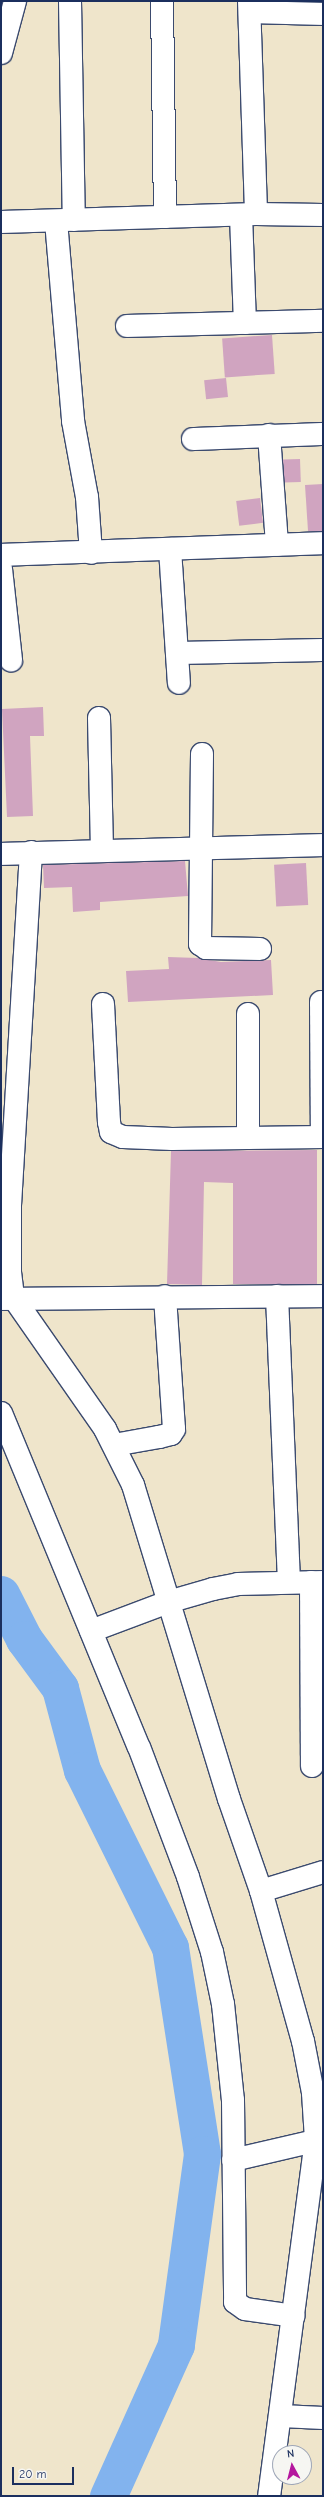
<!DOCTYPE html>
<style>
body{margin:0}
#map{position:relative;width:324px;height:2497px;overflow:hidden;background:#efe5cb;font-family:"Comic Neue",sans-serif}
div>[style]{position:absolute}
.river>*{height:37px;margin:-18.5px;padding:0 18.5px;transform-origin:18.5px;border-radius:18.5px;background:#82b3ee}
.building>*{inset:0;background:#d0a4c0;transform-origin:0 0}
.roads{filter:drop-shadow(1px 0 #3b4a6e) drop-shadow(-1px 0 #3b4a6e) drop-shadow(0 1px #3b4a6e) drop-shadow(0 -1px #3b4a6e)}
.street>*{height:22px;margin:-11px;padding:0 11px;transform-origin:11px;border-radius:11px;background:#fff}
span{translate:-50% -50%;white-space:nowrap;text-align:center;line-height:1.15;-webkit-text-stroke:4px #f6f6f2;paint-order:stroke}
.frame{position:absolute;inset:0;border:2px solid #1b2f5e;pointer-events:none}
.north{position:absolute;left:272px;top:2445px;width:40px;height:40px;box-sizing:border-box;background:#f6f6f2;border:1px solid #9ea6b7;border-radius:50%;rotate:353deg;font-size:11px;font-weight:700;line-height:16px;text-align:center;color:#1b2f5e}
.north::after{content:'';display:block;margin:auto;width:14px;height:18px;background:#b5179e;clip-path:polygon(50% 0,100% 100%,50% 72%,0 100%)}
.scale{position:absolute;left:12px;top:2467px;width:62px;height:18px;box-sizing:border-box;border:2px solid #1b2f5e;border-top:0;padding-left:5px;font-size:12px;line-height:14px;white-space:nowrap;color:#1b2f5e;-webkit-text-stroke:3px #f6f6f2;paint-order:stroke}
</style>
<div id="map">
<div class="river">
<div style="left:1px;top:1594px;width:51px;rotate:62.9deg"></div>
<div style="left:24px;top:1639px;width:61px;rotate:53.7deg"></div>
<div style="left:60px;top:1688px;width:85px;rotate:75deg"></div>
<div style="left:82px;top:1770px;width:198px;rotate:63.6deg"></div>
<div style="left:170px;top:1947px;width:209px;rotate:81.2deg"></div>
<div style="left:202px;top:2154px;width:193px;rotate:97.8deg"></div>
<div style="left:176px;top:2345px;width:166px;rotate:114.2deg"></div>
</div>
<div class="building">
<div style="left:272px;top:335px;width:39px;height:50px;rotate:86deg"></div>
<div style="left:226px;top:378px;width:19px;height:22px;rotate:84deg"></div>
<div style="left:300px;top:459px;width:23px;height:17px;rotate:88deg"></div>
<div style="clip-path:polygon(323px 484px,323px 531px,308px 531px,305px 485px)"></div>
<div style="left:260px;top:498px;width:25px;height:24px;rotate:83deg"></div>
<div style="clip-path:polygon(43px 707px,44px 736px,30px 736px,33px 816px,7px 817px,2px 709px)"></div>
<div style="clip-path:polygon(185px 861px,188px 896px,100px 902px,100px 910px,73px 912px,72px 887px,44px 888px,43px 865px)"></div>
<div style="left:306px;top:863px;width:42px;height:32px;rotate:87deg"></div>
<div style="clip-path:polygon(168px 957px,198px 958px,221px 962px,271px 960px,273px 995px,128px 1002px,126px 971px,169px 969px)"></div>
<div style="clip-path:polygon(317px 1150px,317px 1284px,233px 1284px,233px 1183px,204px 1182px,202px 1285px,167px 1284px,171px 1151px)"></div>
</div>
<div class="roads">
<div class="street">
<div style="left:70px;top:1px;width:219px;rotate:89deg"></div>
<div style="left:162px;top:1px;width:216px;rotate:89.2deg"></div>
<div style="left:249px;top:1px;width:213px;rotate:88.1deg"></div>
<div style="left:250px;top:12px;width:73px;rotate:1.6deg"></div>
<div style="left:1px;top:53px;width:54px;rotate:-74.9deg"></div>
<div style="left:241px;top:215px;width:108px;rotate:87.9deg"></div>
<div style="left:56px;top:221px;width:201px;rotate:85.1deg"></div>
<div style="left:73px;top:421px;width:77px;rotate:79.6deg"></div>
<div style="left:87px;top:497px;width:56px;rotate:85.9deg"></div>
<div style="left:1px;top:222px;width:255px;rotate:-1.8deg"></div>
<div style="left:256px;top:214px;width:67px;rotate:0.9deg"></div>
<div style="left:127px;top:326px;width:196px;rotate:-1.5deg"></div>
<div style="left:269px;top:435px;width:110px;rotate:85.8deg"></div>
<div style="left:193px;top:439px;width:130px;rotate:-2.2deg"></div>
<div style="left:170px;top:549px;width:134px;rotate:86.2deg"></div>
<div style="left:1px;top:555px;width:322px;rotate:-2.1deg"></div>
<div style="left:1px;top:569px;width:92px;rotate:83.7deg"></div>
<div style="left:177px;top:653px;width:146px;rotate:-1.2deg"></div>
<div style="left:99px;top:718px;width:132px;rotate:88.7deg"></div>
<div style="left:202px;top:754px;width:190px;rotate:90.6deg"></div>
<div style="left:200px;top:944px;width:7px;rotate:34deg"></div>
<div style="left:206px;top:948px;width:54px;rotate:1.1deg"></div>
<div style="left:31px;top:852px;width:357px;rotate:93.4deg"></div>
<div style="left:10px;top:1208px;width:64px;rotate:90deg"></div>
<div style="left:10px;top:1272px;width:25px;rotate:83deg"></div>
<div style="left:13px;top:1297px;width:161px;rotate:55.1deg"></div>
<div style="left:105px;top:1429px;width:63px;rotate:63.4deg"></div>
<div style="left:133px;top:1485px;width:328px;rotate:73deg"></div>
<div style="left:229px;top:1799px;width:97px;rotate:70.8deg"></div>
<div style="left:261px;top:1891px;width:156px;rotate:74.4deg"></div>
<div style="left:303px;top:2041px;width:53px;rotate:79.1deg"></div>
<div style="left:313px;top:2093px;width:47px;rotate:86.3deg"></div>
<div style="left:316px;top:2140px;width:359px;rotate:97.5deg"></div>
<div style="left:1px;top:854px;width:322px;rotate:-1.6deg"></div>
<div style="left:321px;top:1002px;width:135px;rotate:89.6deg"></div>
<div style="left:103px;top:1004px;width:118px;rotate:87.1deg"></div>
<div style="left:109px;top:1122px;width:10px;rotate:79deg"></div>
<div style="left:111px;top:1132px;width:13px;rotate:23deg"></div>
<div style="left:123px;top:1137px;width:49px;rotate:2.3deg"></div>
<div style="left:172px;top:1139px;width:151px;rotate:-0.8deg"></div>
<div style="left:248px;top:1014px;width:124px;rotate:90deg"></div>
<div style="left:277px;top:1296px;width:286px;rotate:87.6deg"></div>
<div style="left:2px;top:1299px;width:321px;rotate:-0.5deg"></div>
<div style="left:1px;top:1413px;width:361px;rotate:67.6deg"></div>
<div style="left:139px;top:1747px;width:139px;rotate:69.3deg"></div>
<div style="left:188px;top:1877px;width:79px;rotate:72.3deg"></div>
<div style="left:212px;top:1952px;width:53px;rotate:78.1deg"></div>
<div style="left:223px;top:2004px;width:97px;rotate:84.1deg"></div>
<div style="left:233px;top:2100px;width:202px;rotate:89.4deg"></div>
<div style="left:235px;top:2302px;width:12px;rotate:35deg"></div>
<div style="left:245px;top:2309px;width:49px;rotate:8.1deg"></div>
<div style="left:114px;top:1445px;width:46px;rotate:-10.1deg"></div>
<div style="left:159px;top:1437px;width:12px;rotate:-14deg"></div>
<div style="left:171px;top:1434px;width:6px;rotate:-59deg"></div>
<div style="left:174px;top:1429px;width:133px;rotate:-93.9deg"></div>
<div style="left:311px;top:1582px;width:184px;rotate:89.7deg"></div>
<div style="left:91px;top:1631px;width:82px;rotate:-20.6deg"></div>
<div style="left:168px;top:1602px;width:47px;rotate:-16.1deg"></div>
<div style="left:213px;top:1589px;width:25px;rotate:-11deg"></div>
<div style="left:238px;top:1584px;width:85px;rotate:-1.3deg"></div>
<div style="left:261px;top:1891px;width:65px;rotate:-17deg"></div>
<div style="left:233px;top:2160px;width:92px;rotate:-13.1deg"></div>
<div style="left:281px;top:2416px;width:42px;rotate:2.7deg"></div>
</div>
</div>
<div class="frame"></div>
<div class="north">N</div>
<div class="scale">20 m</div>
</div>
